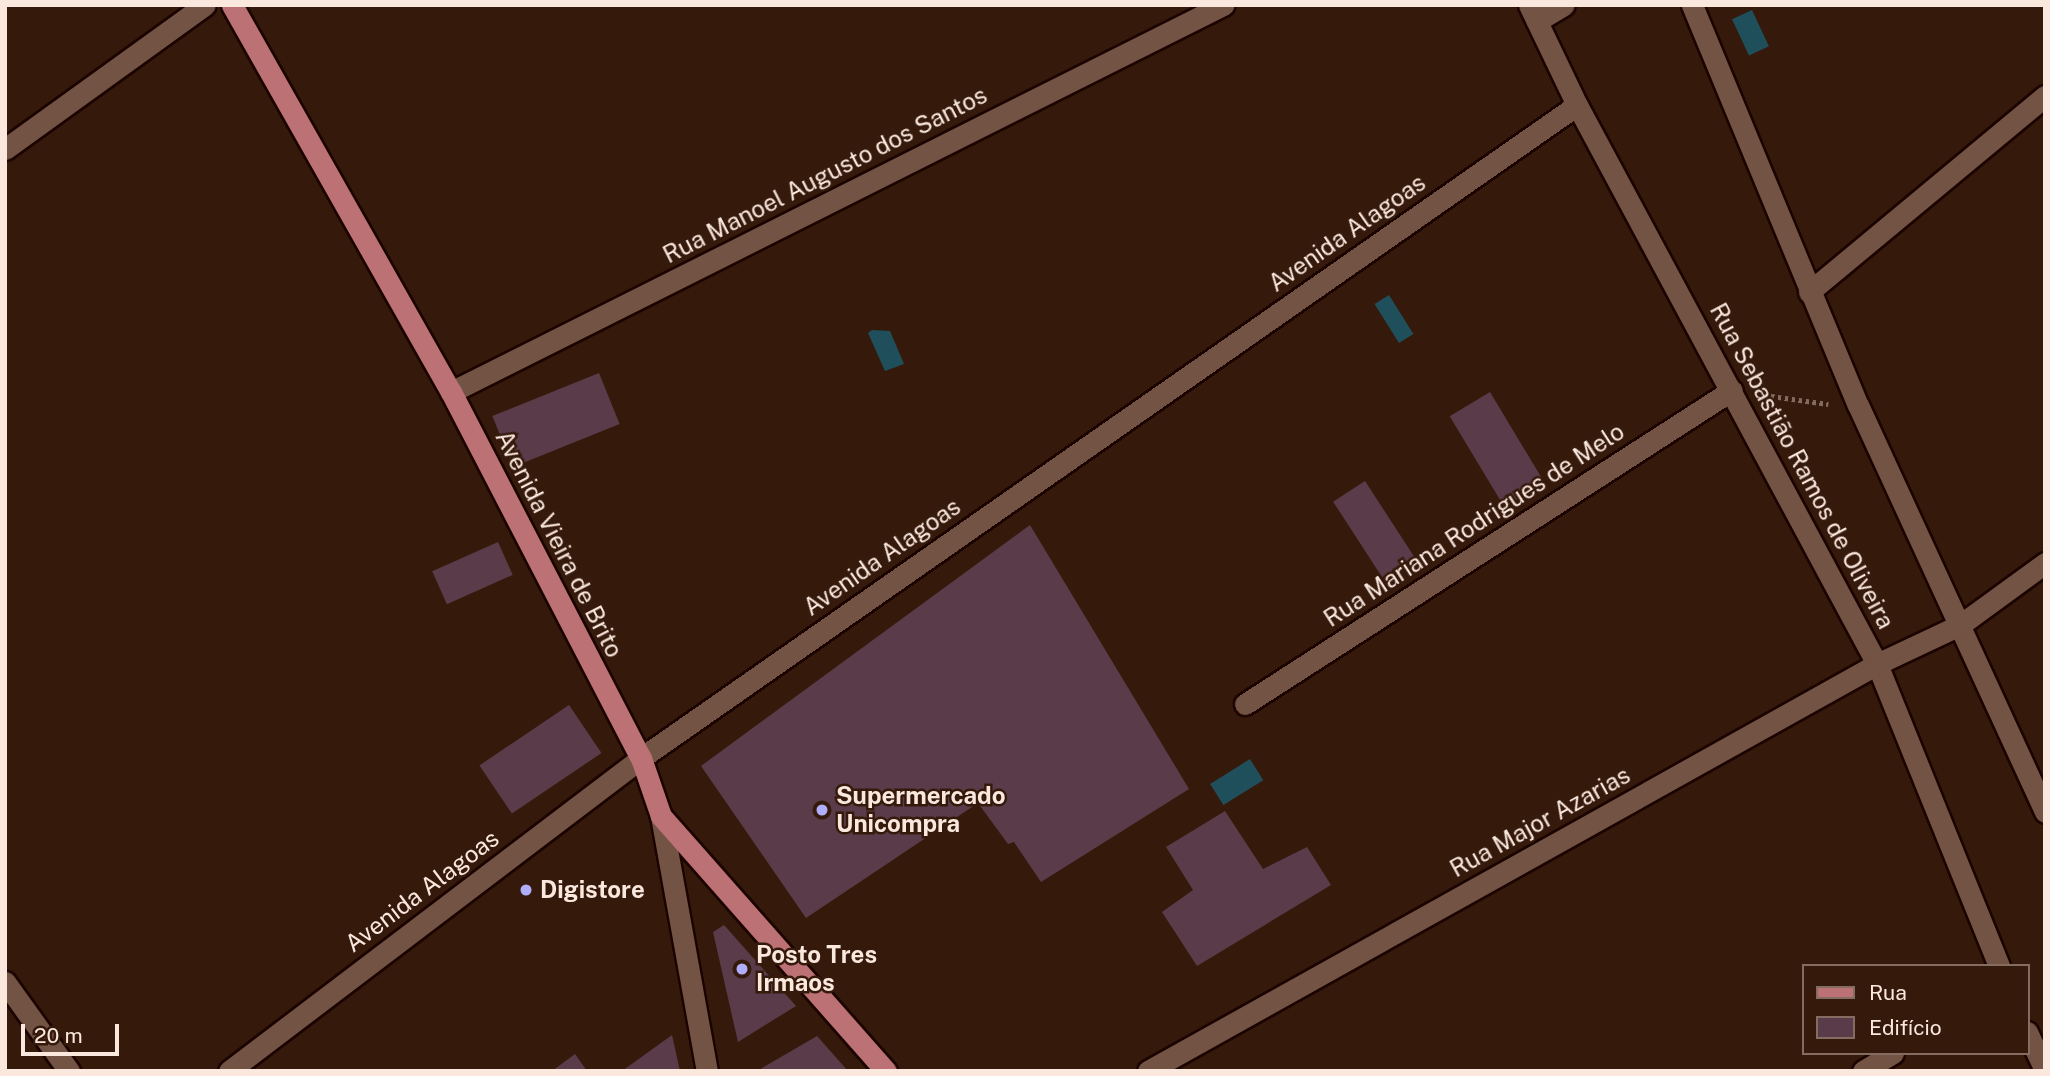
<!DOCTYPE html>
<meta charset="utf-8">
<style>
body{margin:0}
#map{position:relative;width:2050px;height:1076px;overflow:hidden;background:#351a0c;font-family:"Public Sans",sans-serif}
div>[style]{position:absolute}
.water>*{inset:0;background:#1f4f5a;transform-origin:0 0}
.building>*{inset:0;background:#5a3b4a;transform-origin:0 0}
.path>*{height:4.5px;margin-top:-2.25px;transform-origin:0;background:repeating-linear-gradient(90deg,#826a5e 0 3.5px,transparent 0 7px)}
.roads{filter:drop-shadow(2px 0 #1b0400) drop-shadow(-2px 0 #1b0400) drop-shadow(0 2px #1b0400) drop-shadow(0 -2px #1b0400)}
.minor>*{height:21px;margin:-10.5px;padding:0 10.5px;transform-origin:10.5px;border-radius:10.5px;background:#735344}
.major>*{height:21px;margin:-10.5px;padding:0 10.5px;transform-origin:10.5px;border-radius:10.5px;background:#bc7175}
.dots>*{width:19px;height:19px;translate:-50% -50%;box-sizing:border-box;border:4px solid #351a0c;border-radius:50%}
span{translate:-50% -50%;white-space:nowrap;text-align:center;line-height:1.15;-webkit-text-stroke:5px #351a0c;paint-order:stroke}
.street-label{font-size:24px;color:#fae7de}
.poi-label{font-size:24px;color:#fae7de;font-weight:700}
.left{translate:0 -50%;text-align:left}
.frame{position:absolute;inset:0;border:7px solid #fae7de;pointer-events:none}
.legend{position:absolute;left:1802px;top:964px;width:228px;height:91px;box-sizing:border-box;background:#351a0c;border:2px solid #846c60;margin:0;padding:9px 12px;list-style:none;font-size:21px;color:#fae7de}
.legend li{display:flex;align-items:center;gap:14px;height:35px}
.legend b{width:35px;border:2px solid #846c60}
.scale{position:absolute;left:21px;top:1024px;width:98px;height:32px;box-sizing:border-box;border:4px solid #fae7de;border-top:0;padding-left:9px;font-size:21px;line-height:24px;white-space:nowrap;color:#fae7de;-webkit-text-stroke:5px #351a0c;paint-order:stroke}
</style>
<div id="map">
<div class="water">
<div style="left:1752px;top:10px;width:40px;height:22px;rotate:65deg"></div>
<div style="left:1389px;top:295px;width:46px;height:17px;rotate:58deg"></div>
<div style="clip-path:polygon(872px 330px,890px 331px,904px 364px,885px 371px,868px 333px)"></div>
<div style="left:1250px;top:759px;width:25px;height:47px;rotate:58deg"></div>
</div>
<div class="building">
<div style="left:599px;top:373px;width:55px;height:115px;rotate:68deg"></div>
<div style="left:1490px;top:392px;width:106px;height:47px;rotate:59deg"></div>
<div style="left:1365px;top:481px;width:90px;height:38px;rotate:57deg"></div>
<div style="clip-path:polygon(1030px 525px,1189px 789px,1041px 882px,1014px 842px,1008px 844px,978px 803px,806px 918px,701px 766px)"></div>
<div style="left:498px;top:542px;width:36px;height:72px;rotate:66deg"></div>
<div style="left:569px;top:705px;width:58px;height:108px;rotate:56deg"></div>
<div style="clip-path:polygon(1225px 811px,1263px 869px,1307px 847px,1331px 885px,1197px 966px,1162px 912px,1193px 890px,1166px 847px)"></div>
<div style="clip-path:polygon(724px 925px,796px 1006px,738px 1042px,713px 932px)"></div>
<div style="clip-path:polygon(672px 1035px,680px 1071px,622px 1071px)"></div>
<div style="clip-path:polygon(817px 1036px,848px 1071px,757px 1071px)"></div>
<div style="clip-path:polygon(575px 1054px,587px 1071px,552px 1071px)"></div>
</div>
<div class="path">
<div style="left:1764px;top:395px;width:65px;rotate:8deg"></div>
</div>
<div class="roads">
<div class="minor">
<div style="left:1529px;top:5px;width:111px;rotate:64.4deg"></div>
<div style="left:1577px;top:105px;width:634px;rotate:61.78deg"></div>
<div style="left:1877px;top:664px;width:326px;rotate:68deg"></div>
<div style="left:1692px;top:5px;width:433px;rotate:67.5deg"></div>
<div style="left:1858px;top:405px;width:448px;rotate:65.3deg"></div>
<div style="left:1537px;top:21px;width:31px;rotate:-31deg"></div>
<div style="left:5px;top:149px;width:246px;rotate:-35.8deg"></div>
<div style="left:1809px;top:292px;width:307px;rotate:-39.7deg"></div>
<div style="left:451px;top:392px;width:864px;rotate:-26.62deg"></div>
<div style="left:1245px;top:704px;width:579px;rotate:-32.81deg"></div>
<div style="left:661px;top:816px;width:259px;rotate:79.8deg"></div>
<div style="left:5px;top:982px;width:110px;rotate:54.3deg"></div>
<div style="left:2027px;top:1032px;width:42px;rotate:64.7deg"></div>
<div style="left:229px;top:1071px;width:517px;rotate:-37.22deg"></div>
<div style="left:641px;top:758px;width:1141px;rotate:-34.9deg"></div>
<div style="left:1148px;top:1071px;width:835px;rotate:-29.17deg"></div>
<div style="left:1877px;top:664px;width:92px;rotate:-25.2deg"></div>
<div style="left:1960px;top:625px;width:105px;rotate:-36.1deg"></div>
<div style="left:1863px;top:1071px;width:35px;rotate:-31deg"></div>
</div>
<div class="major">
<div style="left:232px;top:5px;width:445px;rotate:60.5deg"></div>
<div style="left:451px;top:392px;width:412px;rotate:62.6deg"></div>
<div style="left:641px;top:758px;width:61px;rotate:71deg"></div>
<div style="left:661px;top:816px;width:340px;rotate:48.6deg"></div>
</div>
</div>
<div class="dots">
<div style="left:822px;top:810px;background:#b0aefa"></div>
<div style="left:526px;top:890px;background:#b0aefa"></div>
<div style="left:742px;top:969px;background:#b0aefa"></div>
</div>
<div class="street-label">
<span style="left:825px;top:175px;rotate:-27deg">Rua Manoel Augusto dos Santos</span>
<span style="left:1347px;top:233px;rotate:-35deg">Avenida Alagoas</span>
<span style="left:1802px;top:466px;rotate:62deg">Rua Sebastião Ramos de Oliveira</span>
<span style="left:1474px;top:525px;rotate:-33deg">Rua Mariana Rodrigues de Melo</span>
<span style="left:559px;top:544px;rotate:63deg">Avenida Vieira de Brito</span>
<span style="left:882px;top:557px;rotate:-35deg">Avenida Alagoas</span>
<span style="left:1540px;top:822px;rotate:-29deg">Rua Major Azarias</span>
<span style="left:422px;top:891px;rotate:-37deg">Avenida Alagoas</span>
</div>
<div class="poi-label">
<span class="left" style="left:836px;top:810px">Supermercado<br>Unicompra</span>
<span class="left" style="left:540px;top:890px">Digistore</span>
<span class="left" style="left:756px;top:969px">Posto Tres<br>Irmaos</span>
</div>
<div class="frame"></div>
<ul class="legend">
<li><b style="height:9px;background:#bc7175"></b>Rua</li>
<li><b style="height:19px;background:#5a3b4a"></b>Edifício</li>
</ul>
<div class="scale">20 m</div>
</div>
